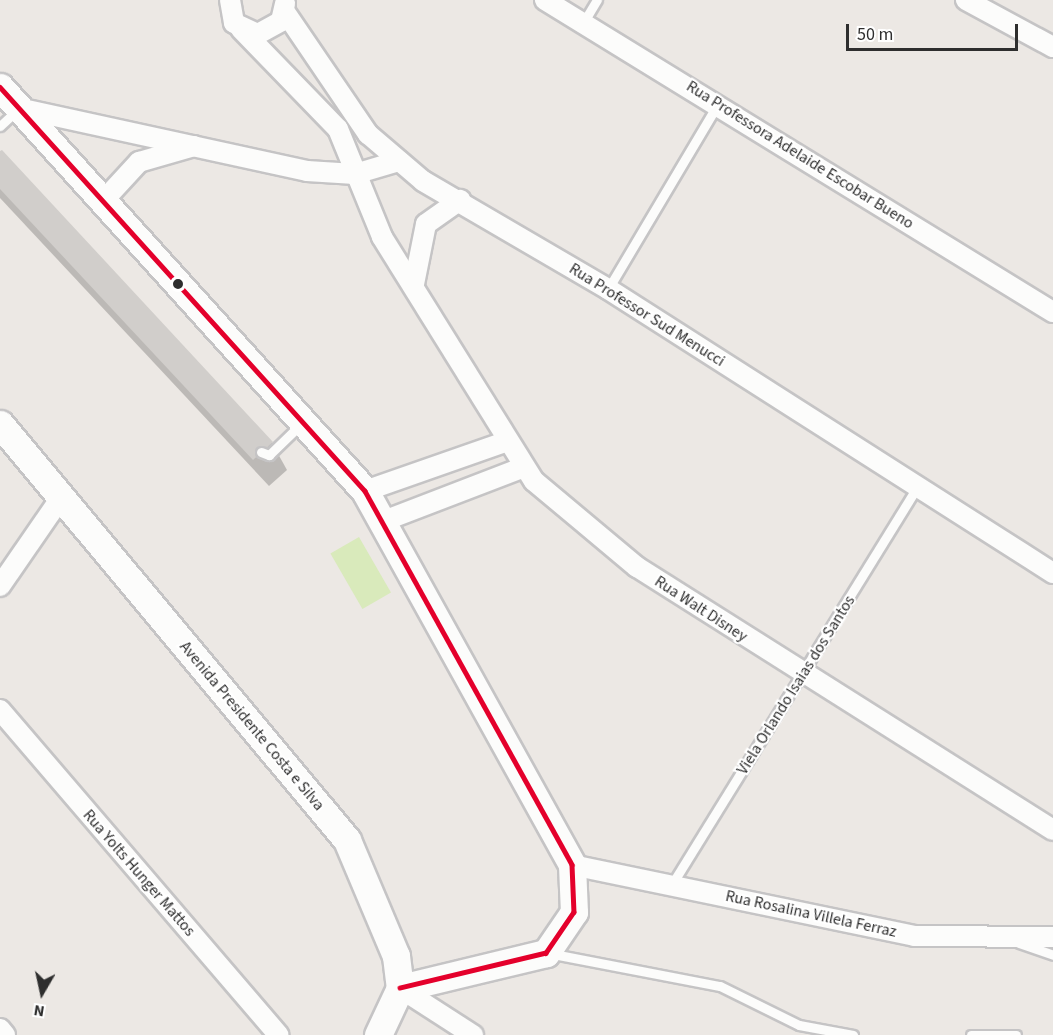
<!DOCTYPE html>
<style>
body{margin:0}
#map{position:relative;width:1053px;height:1035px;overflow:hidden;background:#ece8e4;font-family:"Source Sans 3",sans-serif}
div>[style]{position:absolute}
.pitch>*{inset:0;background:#d9eabb;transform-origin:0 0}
.shadow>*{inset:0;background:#0003}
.building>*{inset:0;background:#d1cecb}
.roads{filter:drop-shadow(2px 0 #c5c4c5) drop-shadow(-2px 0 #c5c4c5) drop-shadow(0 2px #c5c4c5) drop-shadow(0 -2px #c5c4c5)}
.lane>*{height:9px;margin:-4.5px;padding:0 4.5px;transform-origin:4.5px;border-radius:4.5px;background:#fcfcfb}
.street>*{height:20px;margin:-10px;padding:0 10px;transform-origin:10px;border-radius:10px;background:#fcfcfb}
.secondary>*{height:27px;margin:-13.5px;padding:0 13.5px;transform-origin:13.5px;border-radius:13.5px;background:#fcfcfb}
.bus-1>*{height:4.5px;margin:-2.25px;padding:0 2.25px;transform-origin:2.25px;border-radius:2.25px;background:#e4002b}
.dots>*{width:16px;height:16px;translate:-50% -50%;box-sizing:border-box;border:3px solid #fff;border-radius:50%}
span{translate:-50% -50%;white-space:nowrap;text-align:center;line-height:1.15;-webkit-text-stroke:4.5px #fff;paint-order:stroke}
.street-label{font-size:16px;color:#2e2e2e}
.north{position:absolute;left:12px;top:963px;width:60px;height:60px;-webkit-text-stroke:4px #fff;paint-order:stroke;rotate:189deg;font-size:16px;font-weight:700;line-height:24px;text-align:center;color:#2e2e2e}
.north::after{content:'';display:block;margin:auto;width:21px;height:27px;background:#2e2e2e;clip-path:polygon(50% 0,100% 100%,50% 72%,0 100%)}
.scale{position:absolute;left:846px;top:24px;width:172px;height:27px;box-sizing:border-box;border:3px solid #2e2e2e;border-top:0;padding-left:8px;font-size:18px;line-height:21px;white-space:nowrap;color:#2e2e2e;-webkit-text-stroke:4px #fff;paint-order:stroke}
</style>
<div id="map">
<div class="pitch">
<div style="left:359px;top:537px;width:64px;height:33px;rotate:60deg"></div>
</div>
<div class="shadow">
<div style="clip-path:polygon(0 153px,272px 443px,287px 470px,269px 486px,0 198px)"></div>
</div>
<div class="building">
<div style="clip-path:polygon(0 151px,2px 150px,273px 442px,253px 460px,0 189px)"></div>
</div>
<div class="roads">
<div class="lane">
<div style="left:583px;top:23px;width:27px;rotate:-59deg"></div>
<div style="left:0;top:126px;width:23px;rotate:-43deg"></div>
<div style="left:608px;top:289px;width:215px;rotate:-59.3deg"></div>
<div style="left:261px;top:452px;width:9px;rotate:21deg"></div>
<div style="left:269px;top:455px;width:46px;rotate:-44.1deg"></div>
<div style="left:672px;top:884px;width:469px;rotate:-58.3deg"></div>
<div style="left:1019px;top:943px;width:36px;rotate:19deg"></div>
<div style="left:548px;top:953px;width:175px;rotate:10.9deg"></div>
<div style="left:720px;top:986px;width:88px;rotate:26.3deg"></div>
<div style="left:799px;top:1025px;width:55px;rotate:10.5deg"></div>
<div style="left:971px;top:1035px;width:45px"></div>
</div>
<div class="street">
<div style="left:230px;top:0;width:23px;rotate:80deg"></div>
<div style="left:234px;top:23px;width:26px;rotate:25deg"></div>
<div style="left:258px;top:34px;width:26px;rotate:-29deg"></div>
<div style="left:281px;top:21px;width:18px;rotate:-77deg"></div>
<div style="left:545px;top:0;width:596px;rotate:31.56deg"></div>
<div style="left:966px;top:0;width:99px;rotate:28.4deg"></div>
<div style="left:285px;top:12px;width:148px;rotate:55.8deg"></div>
<div style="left:368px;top:134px;width:72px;rotate:40.5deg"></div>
<div style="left:423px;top:181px;width:214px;rotate:30.3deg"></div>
<div style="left:608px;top:289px;width:528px;rotate:32.55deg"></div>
<div style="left:241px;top:29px;width:139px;rotate:45.9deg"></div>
<div style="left:338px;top:129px;width:117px;rotate:67.8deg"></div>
<div style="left:382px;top:237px;width:287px;rotate:58.1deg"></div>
<div style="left:534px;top:481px;width:134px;rotate:39.9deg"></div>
<div style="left:637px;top:567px;width:492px;rotate:32.3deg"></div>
<div style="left:18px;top:108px;width:296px;rotate:12.3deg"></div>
<div style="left:307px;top:171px;width:48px;rotate:3.6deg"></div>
<div style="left:355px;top:174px;width:46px;rotate:-16.5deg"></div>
<div style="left:104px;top:200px;width:52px;rotate:-47.4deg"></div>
<div style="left:139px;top:162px;width:57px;rotate:-16.2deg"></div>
<div style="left:414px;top:284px;width:61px;rotate:-78.7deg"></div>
<div style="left:426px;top:224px;width:42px;rotate:-35.2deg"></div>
<div style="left:365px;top:491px;width:151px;rotate:-19.3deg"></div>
<div style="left:381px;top:522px;width:151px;rotate:-21deg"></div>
<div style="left:0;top:586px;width:106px;rotate:-55.4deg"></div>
<div style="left:0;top:710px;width:428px;rotate:49.4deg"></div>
<div style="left:572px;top:865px;width:349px;rotate:11.7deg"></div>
<div style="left:914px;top:936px;width:139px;rotate:0.4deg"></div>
<div style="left:400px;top:988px;width:87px;rotate:32.8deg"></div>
<div style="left:0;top:1029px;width:8px;rotate:50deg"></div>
</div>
<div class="secondary">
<div style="left:0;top:87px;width:544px;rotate:47.9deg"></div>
<div style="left:365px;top:491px;width:427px;rotate:61deg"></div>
<div style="left:572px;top:865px;width:47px;rotate:87.6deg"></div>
<div style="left:574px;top:912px;width:50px;rotate:124.3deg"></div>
<div style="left:546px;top:953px;width:150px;rotate:166.5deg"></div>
<div style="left:0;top:424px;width:542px;rotate:50.17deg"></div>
<div style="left:347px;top:840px;width:126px;rotate:67.1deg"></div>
<div style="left:396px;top:956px;width:32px;rotate:83deg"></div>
<div style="left:400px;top:988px;width:52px;rotate:115.1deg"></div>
</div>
</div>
<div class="bus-1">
<div style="left:0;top:87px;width:544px;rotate:47.9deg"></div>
<div style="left:365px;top:491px;width:427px;rotate:61deg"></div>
<div style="left:572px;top:865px;width:47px;rotate:87.6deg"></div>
<div style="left:574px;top:912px;width:50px;rotate:124.3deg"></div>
<div style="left:546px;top:953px;width:150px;rotate:166.5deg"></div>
</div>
<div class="dots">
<div style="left:178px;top:284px;background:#2e2e2e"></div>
</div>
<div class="street-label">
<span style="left:800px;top:155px;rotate:32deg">Rua Professora Adelaide Escobar Bueno</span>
<span style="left:647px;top:315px;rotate:32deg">Rua Professor Sud Menucci</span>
<span style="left:701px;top:609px;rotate:33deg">Rua Walt Disney</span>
<span style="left:796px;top:685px;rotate:-58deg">Viela Orlando Isaias dos Santos</span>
<span style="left:252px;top:726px;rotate:50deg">Avenida Presidente Costa e Silva</span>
<span style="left:139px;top:873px;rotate:49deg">Rua Yolts Hunger Mattos</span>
<span style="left:811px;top:914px;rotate:12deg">Rua Rosalina Villela Ferraz</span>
</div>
<div class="north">N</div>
<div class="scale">50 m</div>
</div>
